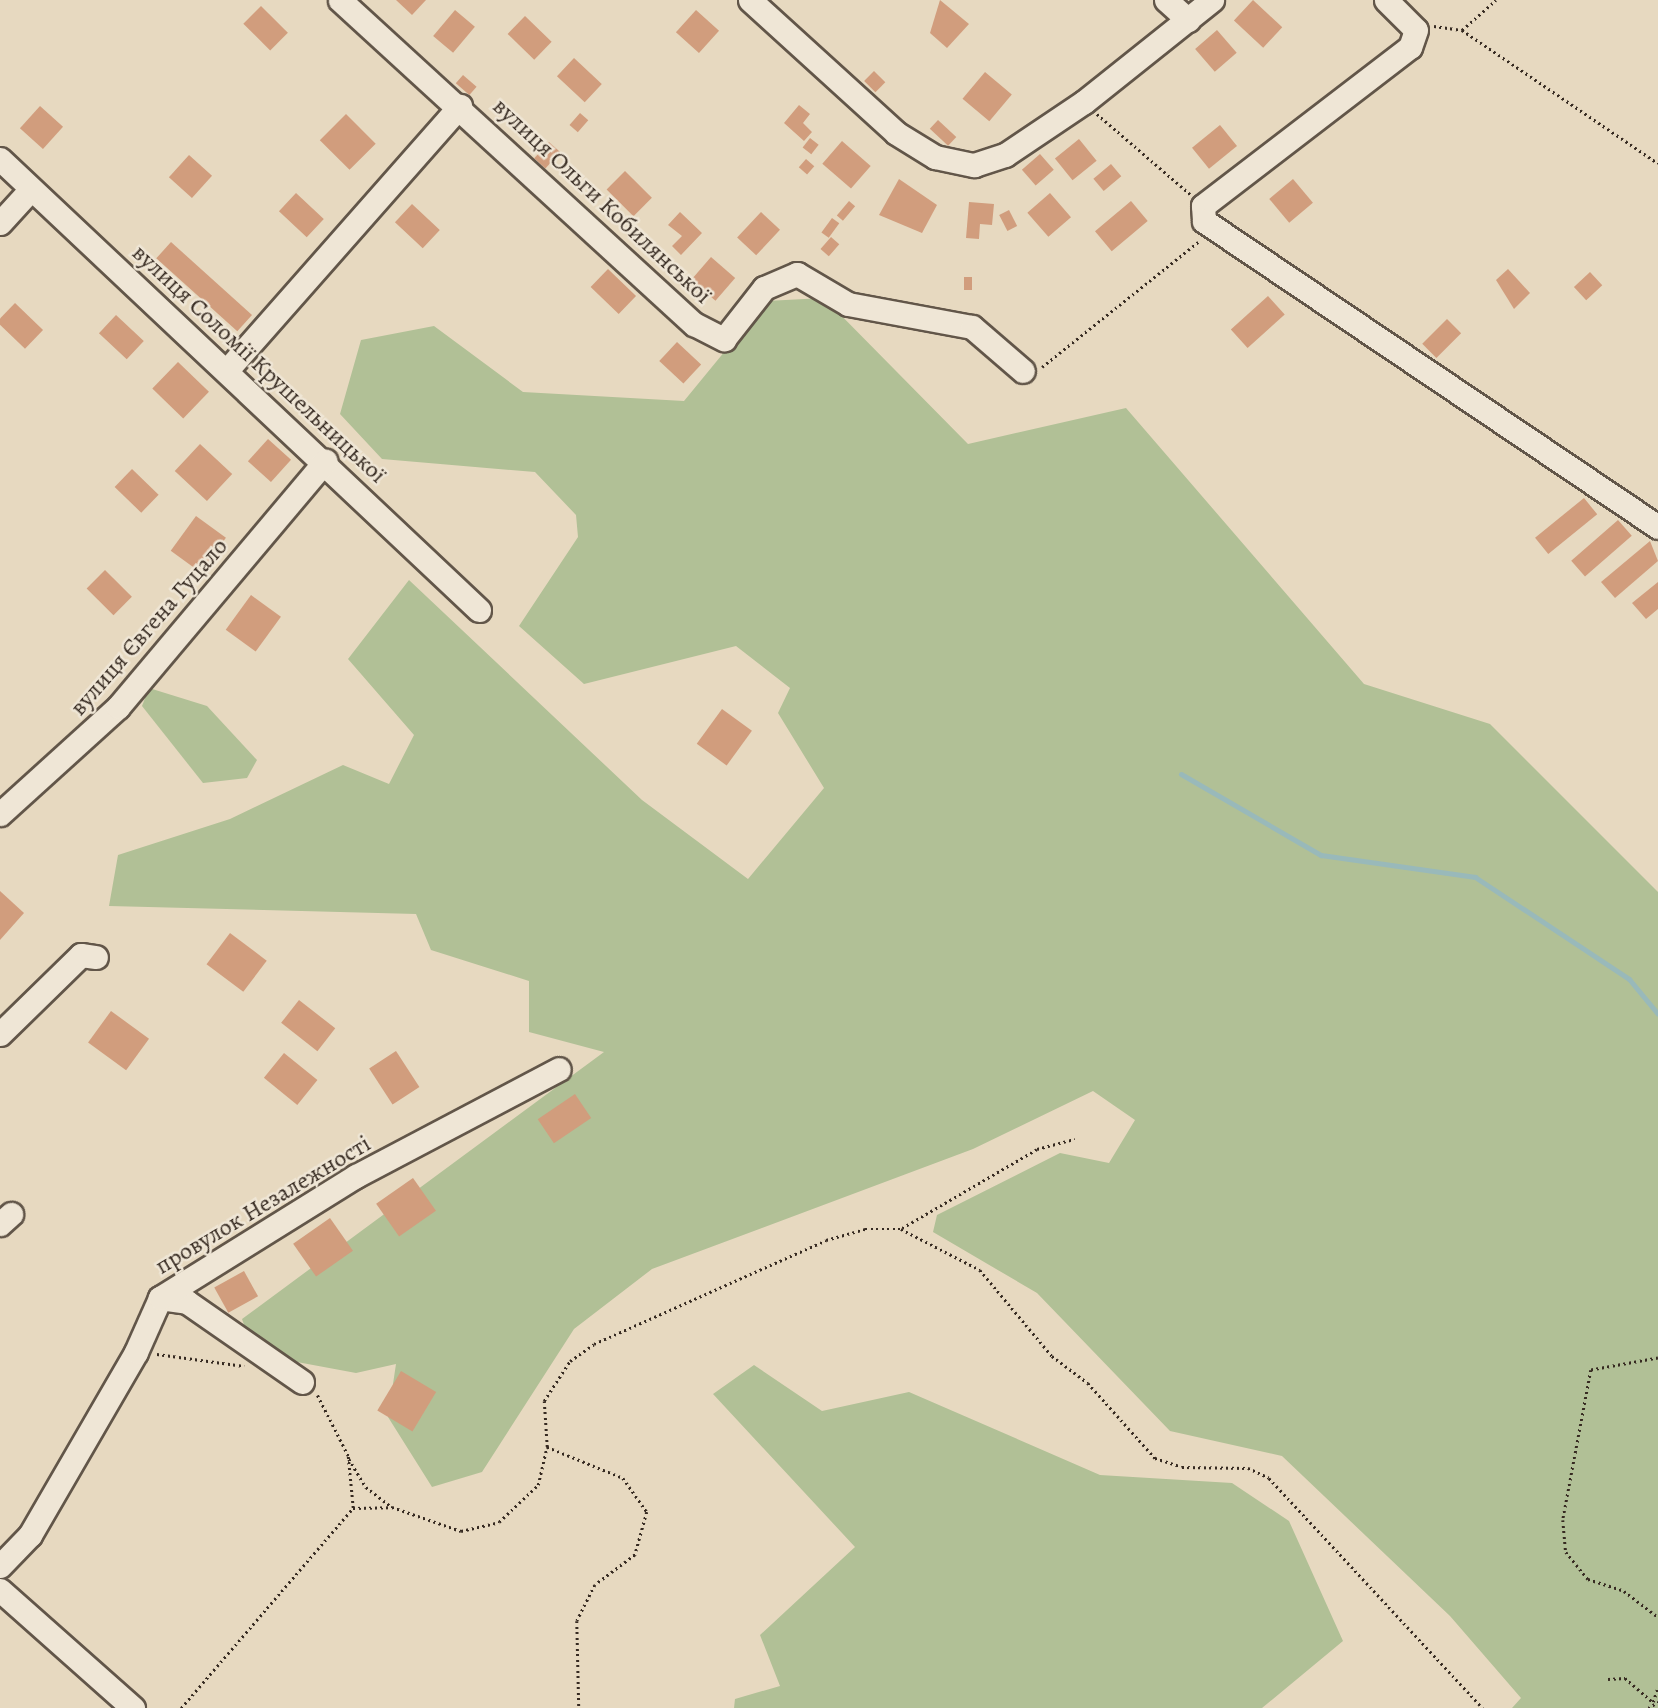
<!DOCTYPE html>
<meta charset="utf-8">
<style>
body{margin:0}
#map{position:relative;width:1658px;height:1708px;overflow:hidden;background:#e7d9c0;font-family:Alegreya,serif}
div>[style]{position:absolute}
.green>*{inset:0;background:#b1c096}
.stream>*{height:5px;margin:-2.5px;padding:0 2.5px;transform-origin:2.5px;border-radius:2.5px;background:#99b9ba}
.building>*{inset:0;background:#d19d7d;transform-origin:0 0}
.path>*{height:2.5px;margin-top:-1.25px;transform-origin:0;background:repeating-linear-gradient(90deg,#362a21 0 2px,transparent 0 5.5px)}
.roads{filter:drop-shadow(2px 0 #625649) drop-shadow(-2px 0 #625649) drop-shadow(0 2px #625649) drop-shadow(0 -2px #625649)}
.minor>*{height:23px;margin:-11.5px;padding:0 11.5px;transform-origin:11.5px;border-radius:11.5px;background:#efe6d6}
span{translate:-50% -50%;white-space:nowrap;text-align:center;line-height:1.15;-webkit-text-stroke:5px #efe6d6;paint-order:stroke}
.street-label{font-size:24px;color:#362a21}
</style>
<div id="map">
<div class="green">
<div style="clip-path:polygon(824px 298px,968px 444px,1126px 408px,1364px 684px,1490px 724px,1658px 892px,1658px 1708px,1512px 1708px,1521px 1698px,1450px 1616px,1282px 1456px,1170px 1431px,1037px 1293px,933px 1232px,937px 1215px,1060px 1153px,1109px 1163px,1135px 1120px,1093px 1091px,973px 1149px,652px 1269px,574px 1329px,482px 1472px,432px 1487px,388px 1417px,396px 1364px,356px 1373px,254px 1354px,242px 1319px,604px 1052px,529px 1032px,529px 981px,431px 950px,416px 914px,109px 906px,118px 855px,230px 819px,343px 765px,389px 784px,414px 735px,348px 659px,409px 580px,642px 800px,748px 879px,824px 788px,778px 713px,790px 688px,736px 646px,584px 684px,519px 626px,578px 537px,576px 515px,535px 472px,382px 459px,340px 414px,361px 340px,434px 326px,523px 392px,684px 401px,766px 301px)"></div>
<div style="clip-path:polygon(149px 688px,207px 706px,257px 760px,247px 778px,203px 783px,142px 706px)"></div>
<div style="clip-path:polygon(754px 1365px,822px 1411px,909px 1392px,1100px 1475px,1232px 1483px,1289px 1521px,1343px 1641px,1262px 1708px,734px 1708px,735px 1699px,780px 1686px,760px 1635px,855px 1547px,713px 1394px)"></div>
</div>
<div class="stream">
<div style="left:1181px;top:774px;width:162px;rotate:30.1deg"></div>
<div style="left:1321px;top:855px;width:156px;rotate:8.1deg"></div>
<div style="left:1475px;top:877px;width:185px;rotate:33.5deg"></div>
<div style="left:1629px;top:979px;width:45px;rotate:50.4deg"></div>
</div>
<div class="building">
<div style="clip-path:polygon(396px 0,426px 0,412px 15px)"></div>
<div style="clip-path:polygon(940px 0,969px 24px,947px 48px,930px 33px)"></div>
<div style="left:1253px;top:0;width:40px;height:28px;rotate:43deg"></div>
<div style="left:261px;top:6px;width:38px;height:25px;rotate:45deg"></div>
<div style="left:455px;top:10px;width:26px;height:34px;rotate:40deg"></div>
<div style="left:696px;top:10px;width:31px;height:30px;rotate:42deg"></div>
<div style="left:525px;top:16px;width:37px;height:25px;rotate:44deg"></div>
<div style="left:1217px;top:30px;width:30px;height:29px;rotate:49deg"></div>
<div style="left:574px;top:58px;width:38px;height:25px;rotate:43deg"></div>
<div style="left:874px;top:71px;width:16px;height:14px;rotate:45deg"></div>
<div style="left:985px;top:72px;width:35px;height:35px;rotate:40deg"></div>
<div style="left:463px;top:75px;width:18px;height:11px;rotate:41deg"></div>
<div style="clip-path:polygon(799px 105px,810px 114px,803px 123px,812px 132px,804px 141px,784px 123px)"></div>
<div style="left:40px;top:106px;width:31px;height:30px;rotate:42deg"></div>
<div style="left:580px;top:113px;width:11px;height:16px;rotate:41deg"></div>
<div style="left:346px;top:114px;width:42px;height:37px;rotate:45deg"></div>
<div style="left:938px;top:120px;width:25px;height:12px;rotate:43deg"></div>
<div style="left:1220px;top:125px;width:27px;height:36px;rotate:51deg"></div>
<div style="left:810px;top:138px;width:11px;height:12px;rotate:38deg"></div>
<div style="left:1079px;top:139px;width:28px;height:31px;rotate:51deg"></div>
<div style="left:842px;top:141px;width:38px;height:30px;rotate:41deg"></div>
<div style="left:549px;top:142px;width:15px;height:22px;rotate:42deg"></div>
<div style="left:1040px;top:154px;width:21px;height:24px;rotate:49deg"></div>
<div style="left:189px;top:155px;width:31px;height:30px;rotate:42deg"></div>
<div style="left:806px;top:159px;width:11px;height:11px;rotate:41deg"></div>
<div style="left:1111px;top:164px;width:16px;height:23px;rotate:50deg"></div>
<div style="left:625px;top:171px;width:38px;height:26px;rotate:45deg"></div>
<div style="clip-path:polygon(899px 179px,937px 205px,922px 233px,879px 215px)"></div>
<div style="left:1293px;top:179px;width:31px;height:31px;rotate:50deg"></div>
<div style="left:296px;top:193px;width:38px;height:25px;rotate:43deg"></div>
<div style="left:1050px;top:193px;width:32px;height:30px;rotate:49deg"></div>
<div style="left:849px;top:201px;width:8px;height:19px;rotate:40deg"></div>
<div style="left:1131px;top:201px;width:26px;height:47px;rotate:50deg"></div>
<div style="clip-path:polygon(969px 202px,994px 204px,992px 225px,980px 224px,979px 239px,966px 238px)"></div>
<div style="left:412px;top:204px;width:38px;height:25px;rotate:43deg"></div>
<div style="left:1009px;top:210px;width:18px;height:11px;rotate:63deg"></div>
<div style="clip-path:polygon(680px 212px,702px 233px,681px 255px,672px 246px,682px 236px,668px 225px)"></div>
<div style="left:761px;top:212px;width:26px;height:35px;rotate:43deg"></div>
<div style="left:832px;top:218px;width:9px;height:18px;rotate:36deg"></div>
<div style="left:831px;top:237px;width:11px;height:16px;rotate:41deg"></div>
<div style="left:171px;top:242px;width:109px;height:22px;rotate:42deg"></div>
<div style="left:711px;top:257px;width:32px;height:30px;rotate:41deg"></div>
<div style="left:608px;top:269px;width:39px;height:25px;rotate:44deg"></div>
<div style="clip-path:polygon(1508px 269px,1530px 293px,1514px 309px,1496px 280px)"></div>
<div style="left:1590px;top:272px;width:18px;height:22px;rotate:47deg"></div>
<div style="left:964px;top:277px;width:8px;height:13px"></div>
<div style="left:1268px;top:296px;width:25px;height:50px;rotate:48deg"></div>
<div style="left:15px;top:303px;width:39px;height:26px;rotate:44deg"></div>
<div style="left:116px;top:315px;width:38px;height:25px;rotate:43deg"></div>
<div style="left:1447px;top:319px;width:20px;height:35px;rotate:45deg"></div>
<div style="left:677px;top:342px;width:33px;height:26px;rotate:43deg"></div>
<div style="left:178px;top:362px;width:43px;height:37px;rotate:44deg"></div>
<div style="left:268px;top:439px;width:31px;height:30px;rotate:42deg"></div>
<div style="left:200px;top:444px;width:44px;height:37px;rotate:43deg"></div>
<div style="left:132px;top:469px;width:37px;height:25px;rotate:44deg"></div>
<div style="left:1584px;top:498px;width:21px;height:63px;rotate:51deg"></div>
<div style="left:196px;top:516px;width:37px;height:43px;rotate:36deg"></div>
<div style="left:1618px;top:520px;width:21px;height:62px;rotate:49deg"></div>
<div style="clip-path:polygon(1650px 541px,1658px 561px,1615px 598px,1601px 582px)"></div>
<div style="left:105px;top:570px;width:38px;height:26px;rotate:45deg"></div>
<div style="clip-path:polygon(1658px 582px,1658px 609px,1646px 619px,1632px 603px)"></div>
<div style="left:251px;top:595px;width:37px;height:43px;rotate:36deg"></div>
<div style="left:722px;top:709px;width:37px;height:43px;rotate:36deg"></div>
<div style="clip-path:polygon(0 891px,24px 913px,0 940px)"></div>
<div style="left:230px;top:933px;width:46px;height:39px;rotate:37deg"></div>
<div style="left:299px;top:1000px;width:46px;height:29px;rotate:38deg"></div>
<div style="left:111px;top:1011px;width:47px;height:39px;rotate:36deg"></div>
<div style="left:396px;top:1051px;width:43px;height:32px;rotate:57deg"></div>
<div style="left:284px;top:1053px;width:43px;height:32px;rotate:39deg"></div>
<div style="left:575px;top:1094px;width:29px;height:45px;rotate:56deg"></div>
<div style="left:413px;top:1178px;width:40px;height:45px;rotate:55deg"></div>
<div style="left:330px;top:1218px;width:40px;height:45px;rotate:55deg"></div>
<div style="left:244px;top:1271px;width:29px;height:34px;rotate:61deg"></div>
<div style="left:401px;top:1371px;width:41px;height:46px;rotate:31deg"></div>
</div>
<div class="path">
<div style="left:1434px;top:26px;width:28px;rotate:8deg"></div>
<div style="left:1462px;top:30px;width:237px;rotate:34.2deg"></div>
<div style="left:1462px;top:30px;width:45px;rotate:-41.4deg"></div>
<div style="left:1097px;top:114px;width:123px;rotate:40.7deg"></div>
<div style="left:1042px;top:367px;width:200px;rotate:-38.7deg"></div>
<div style="left:902px;top:1228px;width:156px;rotate:-30.3deg"></div>
<div style="left:1037px;top:1149px;width:39px;rotate:-15deg"></div>
<div style="left:157px;top:1354px;width:88px;rotate:7.9deg"></div>
<div style="left:1658px;top:1358px;width:68px;rotate:169.8deg"></div>
<div style="left:1591px;top:1370px;width:153px;rotate:100.6deg"></div>
<div style="left:1563px;top:1520px;width:32px;rotate:85deg"></div>
<div style="left:1566px;top:1552px;width:35px;rotate:51deg"></div>
<div style="left:1588px;top:1579px;width:38px;rotate:18deg"></div>
<div style="left:1624px;top:1591px;width:43px;rotate:37.4deg"></div>
<div style="left:547px;top:1447px;width:82px;rotate:22.2deg"></div>
<div style="left:623px;top:1478px;width:42px;rotate:54.8deg"></div>
<div style="left:647px;top:1512px;width:45px;rotate:105.6deg"></div>
<div style="left:635px;top:1555px;width:50px;rotate:143.1deg"></div>
<div style="left:595px;top:1585px;width:40px;rotate:116.6deg"></div>
<div style="left:577px;top:1621px;width:87px;rotate:88.7deg"></div>
<div style="left:349px;top:1459px;width:33px;rotate:59deg"></div>
<div style="left:366px;top:1487px;width:31px;rotate:38deg"></div>
<div style="left:353px;top:1508px;width:39px;rotate:-1deg"></div>
<div style="left:392px;top:1507px;width:73px;rotate:19.2deg"></div>
<div style="left:461px;top:1531px;width:39px;rotate:-13deg"></div>
<div style="left:499px;top:1522px;width:54px;rotate:-43.5deg"></div>
<div style="left:538px;top:1485px;width:39px;rotate:-77deg"></div>
<div style="left:547px;top:1447px;width:46px;rotate:-93.7deg"></div>
<div style="left:544px;top:1401px;width:48px;rotate:-57deg"></div>
<div style="left:570px;top:1361px;width:29px;rotate:-35deg"></div>
<div style="left:594px;top:1344px;width:254px;rotate:-24.1deg"></div>
<div style="left:826px;top:1240px;width:41px;rotate:-15.8deg"></div>
<div style="left:865px;top:1229px;width:36px"></div>
<div style="left:901px;top:1229px;width:89px;rotate:27.4deg"></div>
<div style="left:980px;top:1270px;width:112px;rotate:50.1deg"></div>
<div style="left:1052px;top:1356px;width:45px;rotate:36.9deg"></div>
<div style="left:1088px;top:1383px;width:101px;rotate:48.2deg"></div>
<div style="left:1155px;top:1458px;width:28px;rotate:18deg"></div>
<div style="left:1182px;top:1467px;width:66px;rotate:0.9deg"></div>
<div style="left:1248px;top:1468px;width:23px;rotate:25deg"></div>
<div style="left:1269px;top:1478px;width:314px;rotate:47.1deg"></div>
<div style="left:1608px;top:1679px;width:17px;rotate:-3deg"></div>
<div style="left:1625px;top:1678px;width:37px;rotate:41deg"></div>
<div style="left:1653px;top:1702px;width:16px;rotate:-72deg"></div>
<div style="left:181px;top:1708px;width:264px;rotate:-49.3deg"></div>
<div style="left:353px;top:1508px;width:52px;rotate:-95.5deg"></div>
<div style="left:348px;top:1456px;width:68px;rotate:-116.9deg"></div>
<div style="left:1648px;top:1708px;width:12px;rotate:-31deg"></div>
</div>
<div class="roads">
<div class="minor">
<div style="left:340px;top:0;width:480px;rotate:42.5deg"></div>
<div style="left:694px;top:324px;width:34px;rotate:27deg"></div>
<div style="left:724px;top:339px;width:65px;rotate:-51.9deg"></div>
<div style="left:764px;top:288px;width:36px;rotate:-23deg"></div>
<div style="left:797px;top:274px;width:59px;rotate:30.5deg"></div>
<div style="left:848px;top:304px;width:126px;rotate:10.5deg"></div>
<div style="left:972px;top:327px;width:67px;rotate:40.8deg"></div>
<div style="left:750px;top:0;width:197px;rotate:42.3deg"></div>
<div style="left:896px;top:133px;width:46px;rotate:31.6deg"></div>
<div style="left:935px;top:157px;width:40px;rotate:12deg"></div>
<div style="left:974px;top:165px;width:33px;rotate:-18deg"></div>
<div style="left:1005px;top:155px;width:95px;rotate:-33.9deg"></div>
<div style="left:1084px;top:102px;width:164px;rotate:-38.6deg"></div>
<div style="left:1166px;top:0;width:30px;rotate:42deg"></div>
<div style="left:1386px;top:0;width:42px;rotate:45deg"></div>
<div style="left:1416px;top:30px;width:18px;rotate:109deg"></div>
<div style="left:1410px;top:47px;width:261px;rotate:142.5deg"></div>
<div style="left:1203px;top:206px;width:15px;rotate:86deg"></div>
<div style="left:1204px;top:221px;width:547px;rotate:33.98deg"></div>
<div style="left:0;top:159px;width:658px;rotate:43.28deg"></div>
<div style="left:0;top:223px;width:46px;rotate:-47.6deg"></div>
<div style="left:228px;top:369px;width:351px;rotate:-48.6deg"></div>
<div style="left:0;top:814px;width:159px;rotate:-42.2deg"></div>
<div style="left:118px;top:707px;width:322px;rotate:-49.9deg"></div>
<div style="left:0;top:1034px;width:113px;rotate:-44.3deg"></div>
<div style="left:81px;top:955px;width:15px;rotate:8deg"></div>
<div style="left:0;top:1224px;width:15px;rotate:-42deg"></div>
<div style="left:160px;top:1298px;width:27px;rotate:8deg"></div>
<div style="left:187px;top:1302px;width:140px;rotate:34.8deg"></div>
<div style="left:0;top:1566px;width:43px;rotate:-45.9deg"></div>
<div style="left:30px;top:1535px;width:211px;rotate:-59.9deg"></div>
<div style="left:136px;top:1352px;width:59px;rotate:-66deg"></div>
<div style="left:160px;top:1298px;width:231px;rotate:-31.9deg"></div>
<div style="left:356px;top:1176px;width:229px;rotate:-27.8deg"></div>
<div style="left:0;top:1590px;width:178px;rotate:41.6deg"></div>
</div>
</div>
<div class="street-label">
<span style="left:602px;top:201px;rotate:43deg">вулиця Ольги Кобилянської</span>
<span style="left:259px;top:364px;rotate:43deg">вулиця Соломії Крушельницької</span>
<span style="left:149px;top:627px;rotate:-49deg">вулиця Євгена Гуцало</span>
<span style="left:263px;top:1205px;rotate:-31deg">провулок Незалежності</span>
</div>
</div>
